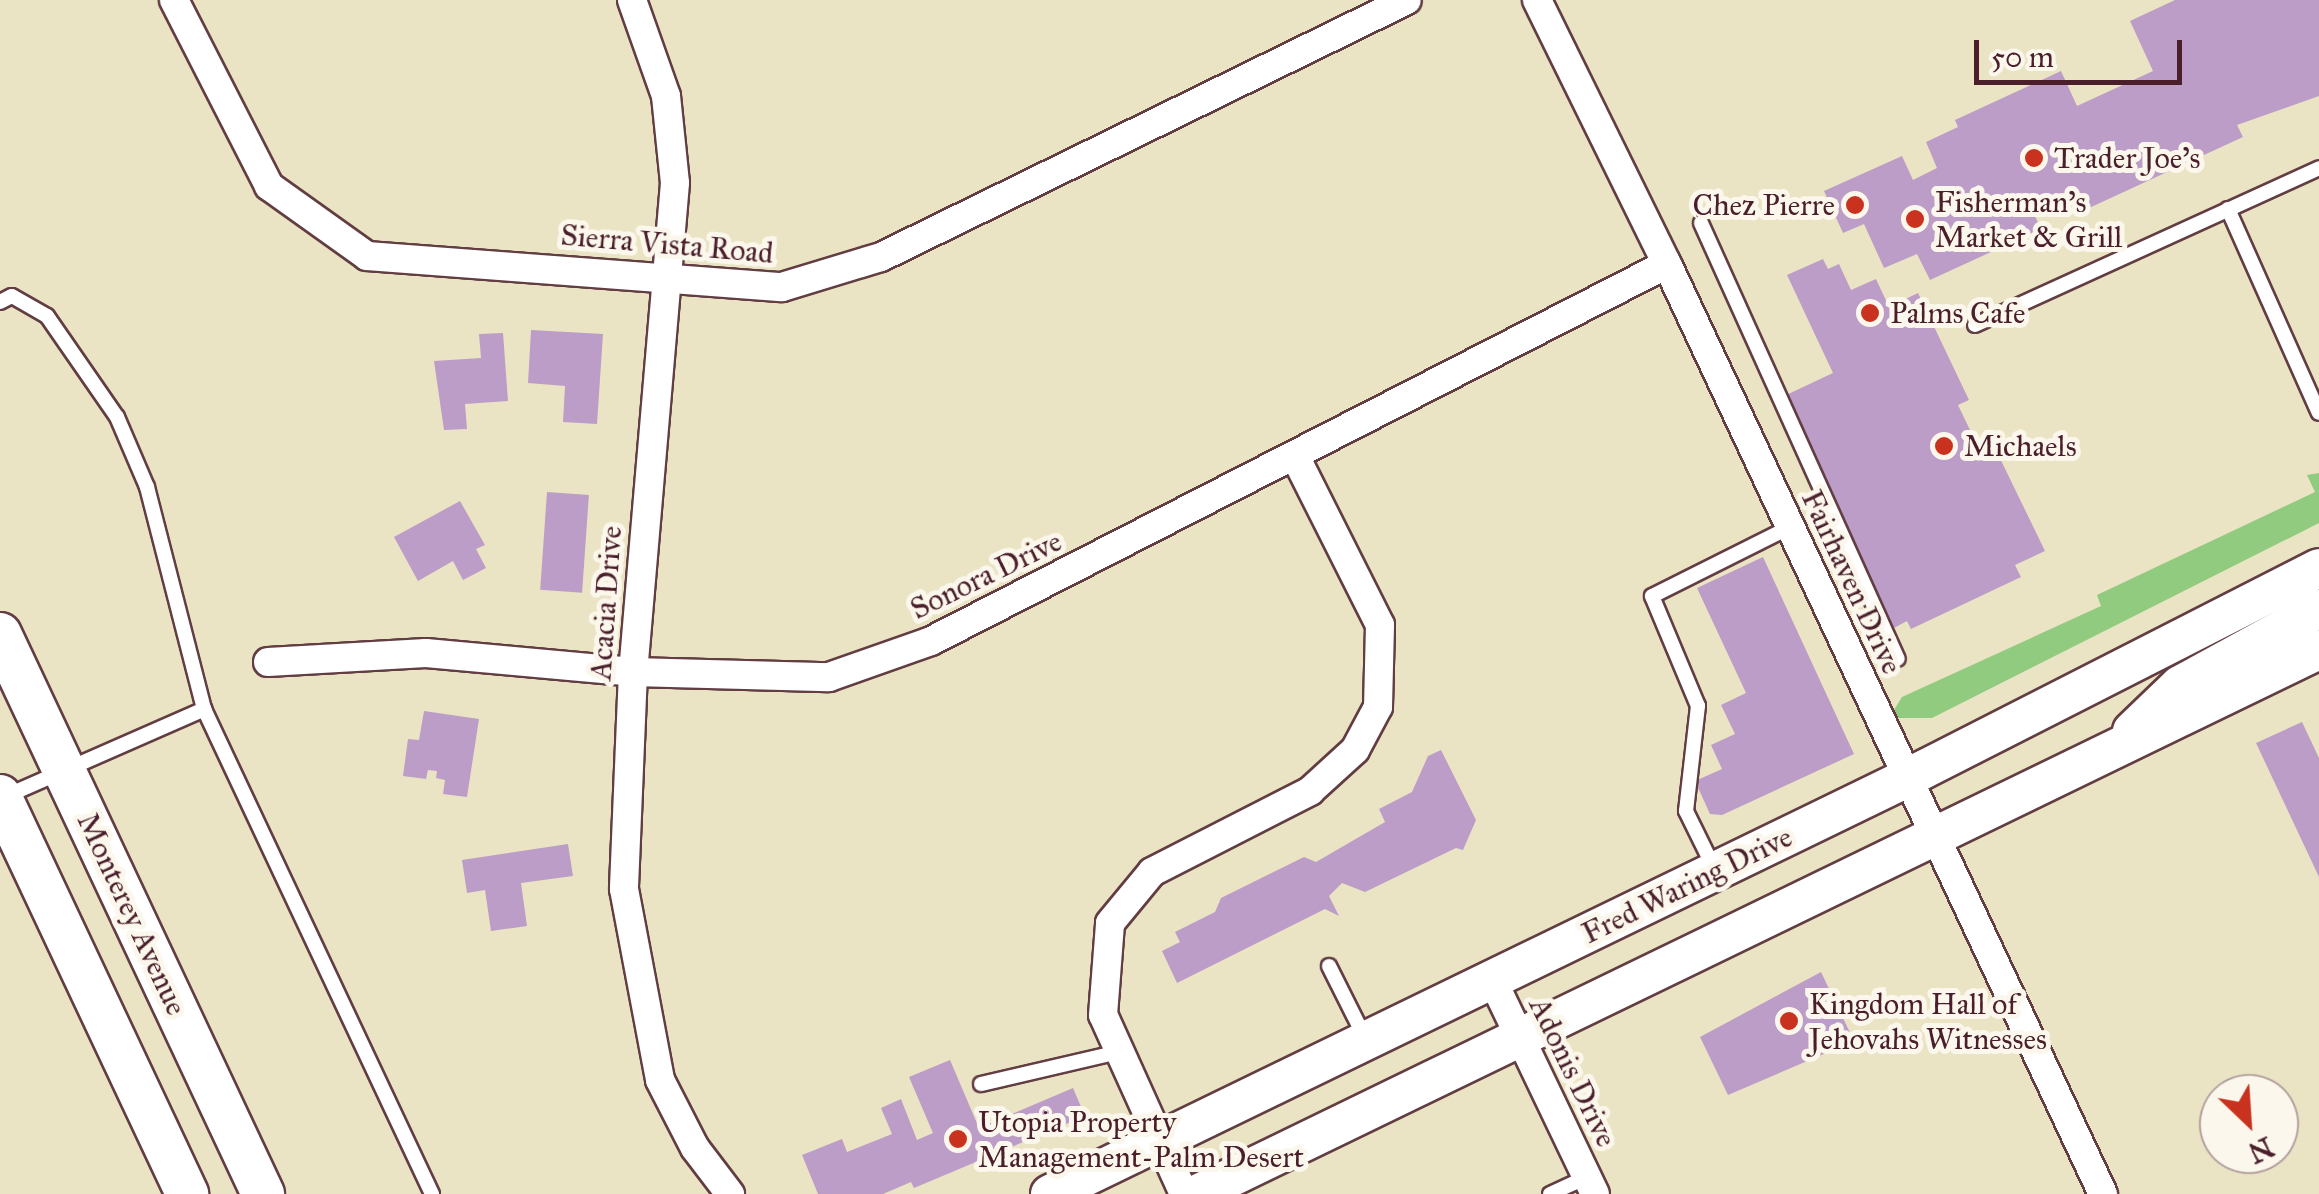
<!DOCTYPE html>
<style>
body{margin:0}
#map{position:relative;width:2319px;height:1194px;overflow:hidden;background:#eae4c4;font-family:"IM FELL Great Primer",serif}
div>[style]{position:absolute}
.green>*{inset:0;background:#90cb7f}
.building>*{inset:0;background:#bb9dc7;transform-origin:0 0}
.roads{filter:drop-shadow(2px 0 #623d42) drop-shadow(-2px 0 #623d42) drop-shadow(0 2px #623d42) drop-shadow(0 -2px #623d42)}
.lane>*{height:14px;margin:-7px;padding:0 7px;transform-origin:7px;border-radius:7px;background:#fff}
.street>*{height:28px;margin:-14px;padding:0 14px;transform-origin:14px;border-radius:14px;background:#fff}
.secondary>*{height:38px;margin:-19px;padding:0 19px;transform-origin:19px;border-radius:19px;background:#fff}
.primary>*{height:42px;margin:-21px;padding:0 21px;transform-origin:21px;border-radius:21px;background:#fff}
.dots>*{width:28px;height:28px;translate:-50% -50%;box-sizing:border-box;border:5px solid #fbf7ec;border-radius:50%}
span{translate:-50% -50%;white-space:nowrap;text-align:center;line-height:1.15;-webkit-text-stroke:10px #fbf7ec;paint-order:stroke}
.poi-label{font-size:30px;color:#4a1f2b}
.left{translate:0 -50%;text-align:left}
.right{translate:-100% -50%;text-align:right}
.street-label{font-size:30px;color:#4a1f2b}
.north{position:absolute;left:2199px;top:1074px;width:100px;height:100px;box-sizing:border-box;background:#fbf7ec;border:2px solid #b4a19f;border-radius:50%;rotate:155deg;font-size:28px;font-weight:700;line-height:40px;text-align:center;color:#4a1f2b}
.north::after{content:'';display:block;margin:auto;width:35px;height:45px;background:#c8321e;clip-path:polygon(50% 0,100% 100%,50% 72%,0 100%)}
.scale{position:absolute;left:1974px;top:40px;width:208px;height:45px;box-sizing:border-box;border:5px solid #4a1f2b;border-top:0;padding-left:12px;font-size:30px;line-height:35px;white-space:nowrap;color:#4a1f2b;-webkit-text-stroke:8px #fbf7ec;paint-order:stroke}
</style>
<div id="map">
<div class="green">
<div style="clip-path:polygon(2319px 473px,2319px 523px,1932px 718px,1898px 718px,1894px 710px,1902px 697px,2101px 606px,2097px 595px,2315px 492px,2307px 475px)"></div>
</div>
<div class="building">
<div style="clip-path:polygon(2175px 0,2319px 0,2319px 96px,2237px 125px,2243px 137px,2076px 214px,2070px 199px,2035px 216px,2041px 229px,1930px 280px,1917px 254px,1884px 268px,1864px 224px,1843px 233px,1824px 191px,1902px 156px,1913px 180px,1937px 168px,1926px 142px,1958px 127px,1955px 120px,2061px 71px,2077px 106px,2153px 71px,2130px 21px)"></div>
<div style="clip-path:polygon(1823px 259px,1828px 269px,1839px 264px,1851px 290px,1876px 279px,1889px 307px,1918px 293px,1969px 400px,1958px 405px,1981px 453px,1994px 446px,2045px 551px,2015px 565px,2021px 577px,1911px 629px,1907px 621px,1894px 628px,1784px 396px,1833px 373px,1787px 275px)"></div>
<div style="clip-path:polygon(531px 330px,603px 334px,597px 424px,563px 422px,565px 386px,528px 383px)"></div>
<div style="clip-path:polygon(503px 333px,508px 401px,465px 404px,467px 429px,444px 430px,434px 361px,481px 358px,479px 334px)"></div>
<div style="left:547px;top:492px;width:42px;height:98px;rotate:4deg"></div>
<div style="clip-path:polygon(460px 501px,485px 545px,476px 549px,486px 568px,463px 580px,453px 561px,418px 581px,394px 537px)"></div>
<div style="clip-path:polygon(1763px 557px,1854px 754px,1722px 815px,1710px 814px,1695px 781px,1722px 769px,1711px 745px,1735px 734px,1721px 705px,1746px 693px,1697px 588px)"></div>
<div style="clip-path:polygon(424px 711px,479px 719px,467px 797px,443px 794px,445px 780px,436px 778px,437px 771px,428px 770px,426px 779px,403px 776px,408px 739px,419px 740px)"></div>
<div style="clip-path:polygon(2302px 722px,2319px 758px,2319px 877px,2256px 743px)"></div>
<div style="clip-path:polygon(1441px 750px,1476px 820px,1463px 850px,1456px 848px,1365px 892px,1342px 883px,1329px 896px,1339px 916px,1325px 909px,1177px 983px,1162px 951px,1180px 942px,1175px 932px,1215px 912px,1221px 898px,1304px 857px,1316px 862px,1385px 822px,1379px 809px,1412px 792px,1428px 756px)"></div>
<div style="clip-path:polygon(568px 844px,573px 876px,521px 883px,527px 926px,491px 931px,485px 890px,467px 893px,462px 860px)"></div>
<div style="clip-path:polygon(1821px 972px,1854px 1041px,1728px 1095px,1700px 1037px)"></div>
<div style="clip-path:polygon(950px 1060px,979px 1128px,1073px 1088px,1085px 1116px,914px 1188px,911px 1182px,883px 1194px,818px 1194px,802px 1155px,842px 1139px,847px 1152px,892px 1134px,881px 1108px,901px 1099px,917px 1140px,933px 1133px,909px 1077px)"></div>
</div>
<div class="roads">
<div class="lane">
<div style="left:2228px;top:209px;width:223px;rotate:66deg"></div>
<div style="left:1701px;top:223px;width:478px;rotate:65.7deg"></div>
<div style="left:0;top:302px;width:13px;rotate:-27deg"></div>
<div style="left:12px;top:296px;width:40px;rotate:29.7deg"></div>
<div style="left:47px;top:316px;width:123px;rotate:55.3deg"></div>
<div style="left:117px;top:417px;width:76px;rotate:66.8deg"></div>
<div style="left:147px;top:487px;width:229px;rotate:75.6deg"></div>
<div style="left:204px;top:709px;width:536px;rotate:64.82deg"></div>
<div style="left:1975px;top:325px;width:378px;rotate:-24.5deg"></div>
<div style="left:4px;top:797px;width:219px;rotate:-23.7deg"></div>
<div style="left:1715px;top:870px;width:66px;rotate:-116.2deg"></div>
<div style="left:1686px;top:811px;width:106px;rotate:-83.5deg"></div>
<div style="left:1698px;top:706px;width:119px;rotate:-112.7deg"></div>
<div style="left:1652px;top:596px;width:154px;rotate:-26.6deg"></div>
<div style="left:1329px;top:966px;width:83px;rotate:63.4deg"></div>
<div style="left:981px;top:1084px;width:141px;rotate:-13.1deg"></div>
<div style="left:1550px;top:1194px;width:41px;rotate:-24.7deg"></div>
</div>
<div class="street">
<div style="left:174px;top:0;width:209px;rotate:62.9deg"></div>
<div style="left:269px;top:186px;width:120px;rotate:35.5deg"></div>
<div style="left:367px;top:256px;width:416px;rotate:4.3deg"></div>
<div style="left:782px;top:287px;width:103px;rotate:-16.9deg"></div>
<div style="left:881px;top:257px;width:585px;rotate:-26.04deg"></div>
<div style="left:632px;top:0;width:102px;rotate:70.5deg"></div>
<div style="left:666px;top:96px;width:87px;rotate:84.1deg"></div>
<div style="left:675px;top:183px;width:491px;rotate:94.9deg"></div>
<div style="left:633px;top:672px;width:217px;rotate:92.4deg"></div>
<div style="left:624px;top:889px;width:194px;rotate:79.3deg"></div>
<div style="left:660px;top:1080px;width:76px;rotate:62.8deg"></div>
<div style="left:695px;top:1148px;width:58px;rotate:52.7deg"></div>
<div style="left:1537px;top:0;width:294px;rotate:63.8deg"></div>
<div style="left:1667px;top:264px;width:1027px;rotate:64.88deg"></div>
<div style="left:268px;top:662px;width:158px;rotate:-3.3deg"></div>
<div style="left:426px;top:653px;width:208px;rotate:5.2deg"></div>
<div style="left:633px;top:672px;width:196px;rotate:1.5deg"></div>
<div style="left:829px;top:677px;width:108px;rotate:-19.4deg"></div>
<div style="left:931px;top:641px;width:827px;rotate:-27.12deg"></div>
<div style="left:1492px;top:979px;width:238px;rotate:64.4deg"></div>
<div style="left:1184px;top:1194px;width:196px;rotate:-114.3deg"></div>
<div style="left:1103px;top:1015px;width:92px;rotate:-85.6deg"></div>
<div style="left:1110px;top:923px;width:66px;rotate:-50.5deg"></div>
<div style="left:1152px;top:872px;width:178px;rotate:-27.1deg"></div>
<div style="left:1310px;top:791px;width:61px;rotate:-42.3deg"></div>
<div style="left:1355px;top:750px;width:49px;rotate:-61.9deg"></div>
<div style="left:1378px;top:707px;width:82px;rotate:-88.6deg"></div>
<div style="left:1380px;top:625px;width:189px;rotate:-116.7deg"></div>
</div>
<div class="secondary">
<div style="left:2132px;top:731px;width:66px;rotate:-43.8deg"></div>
<div style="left:2180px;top:685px;width:158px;rotate:-28.7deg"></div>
<div style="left:1050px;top:1194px;width:953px;rotate:-25.89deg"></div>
<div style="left:1907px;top:778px;width:462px;rotate:-27deg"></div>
<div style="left:1197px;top:1194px;width:1247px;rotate:-25.87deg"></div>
</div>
<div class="primary">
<div style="left:0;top:634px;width:619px;rotate:64.84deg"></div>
<div style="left:0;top:796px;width:440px;rotate:64.8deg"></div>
</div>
</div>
<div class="dots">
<div style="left:2034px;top:158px;background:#c8321e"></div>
<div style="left:1855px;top:205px;background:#c8321e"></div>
<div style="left:1915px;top:219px;background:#c8321e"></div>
<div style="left:1870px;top:313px;background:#c8321e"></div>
<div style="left:1944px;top:446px;background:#c8321e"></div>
<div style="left:1789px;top:1021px;background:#c8321e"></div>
<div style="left:958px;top:1139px;background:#c8321e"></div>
</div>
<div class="poi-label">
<span class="left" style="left:2054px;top:158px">Trader Joe's</span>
<span class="left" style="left:1935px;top:219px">Fisherman's<br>Market &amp; Grill</span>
<span class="right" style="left:1835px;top:205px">Chez Pierre</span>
<span class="left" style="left:1890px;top:313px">Palms Cafe</span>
<span class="left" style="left:1964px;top:446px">Michaels</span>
<span class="left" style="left:1809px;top:1021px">Kingdom Hall of<br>Jehovahs Witnesses</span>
<span class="left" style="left:978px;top:1139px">Utopia Property<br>Management-Palm Desert</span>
</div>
<div class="street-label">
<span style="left:667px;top:244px;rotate:5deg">Sierra Vista Road</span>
<span style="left:986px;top:575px;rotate:-26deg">Sonora Drive</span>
<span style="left:1852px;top:582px;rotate:65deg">Fairhaven Drive</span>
<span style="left:606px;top:603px;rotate:-86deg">Acacia Drive</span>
<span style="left:1687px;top:885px;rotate:-26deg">Fred Waring Drive</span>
<span style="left:132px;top:914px;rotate:65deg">Monterey Avenue</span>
<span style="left:1573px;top:1072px;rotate:64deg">Adonis Drive</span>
</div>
<div class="north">N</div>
<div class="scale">50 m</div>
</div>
